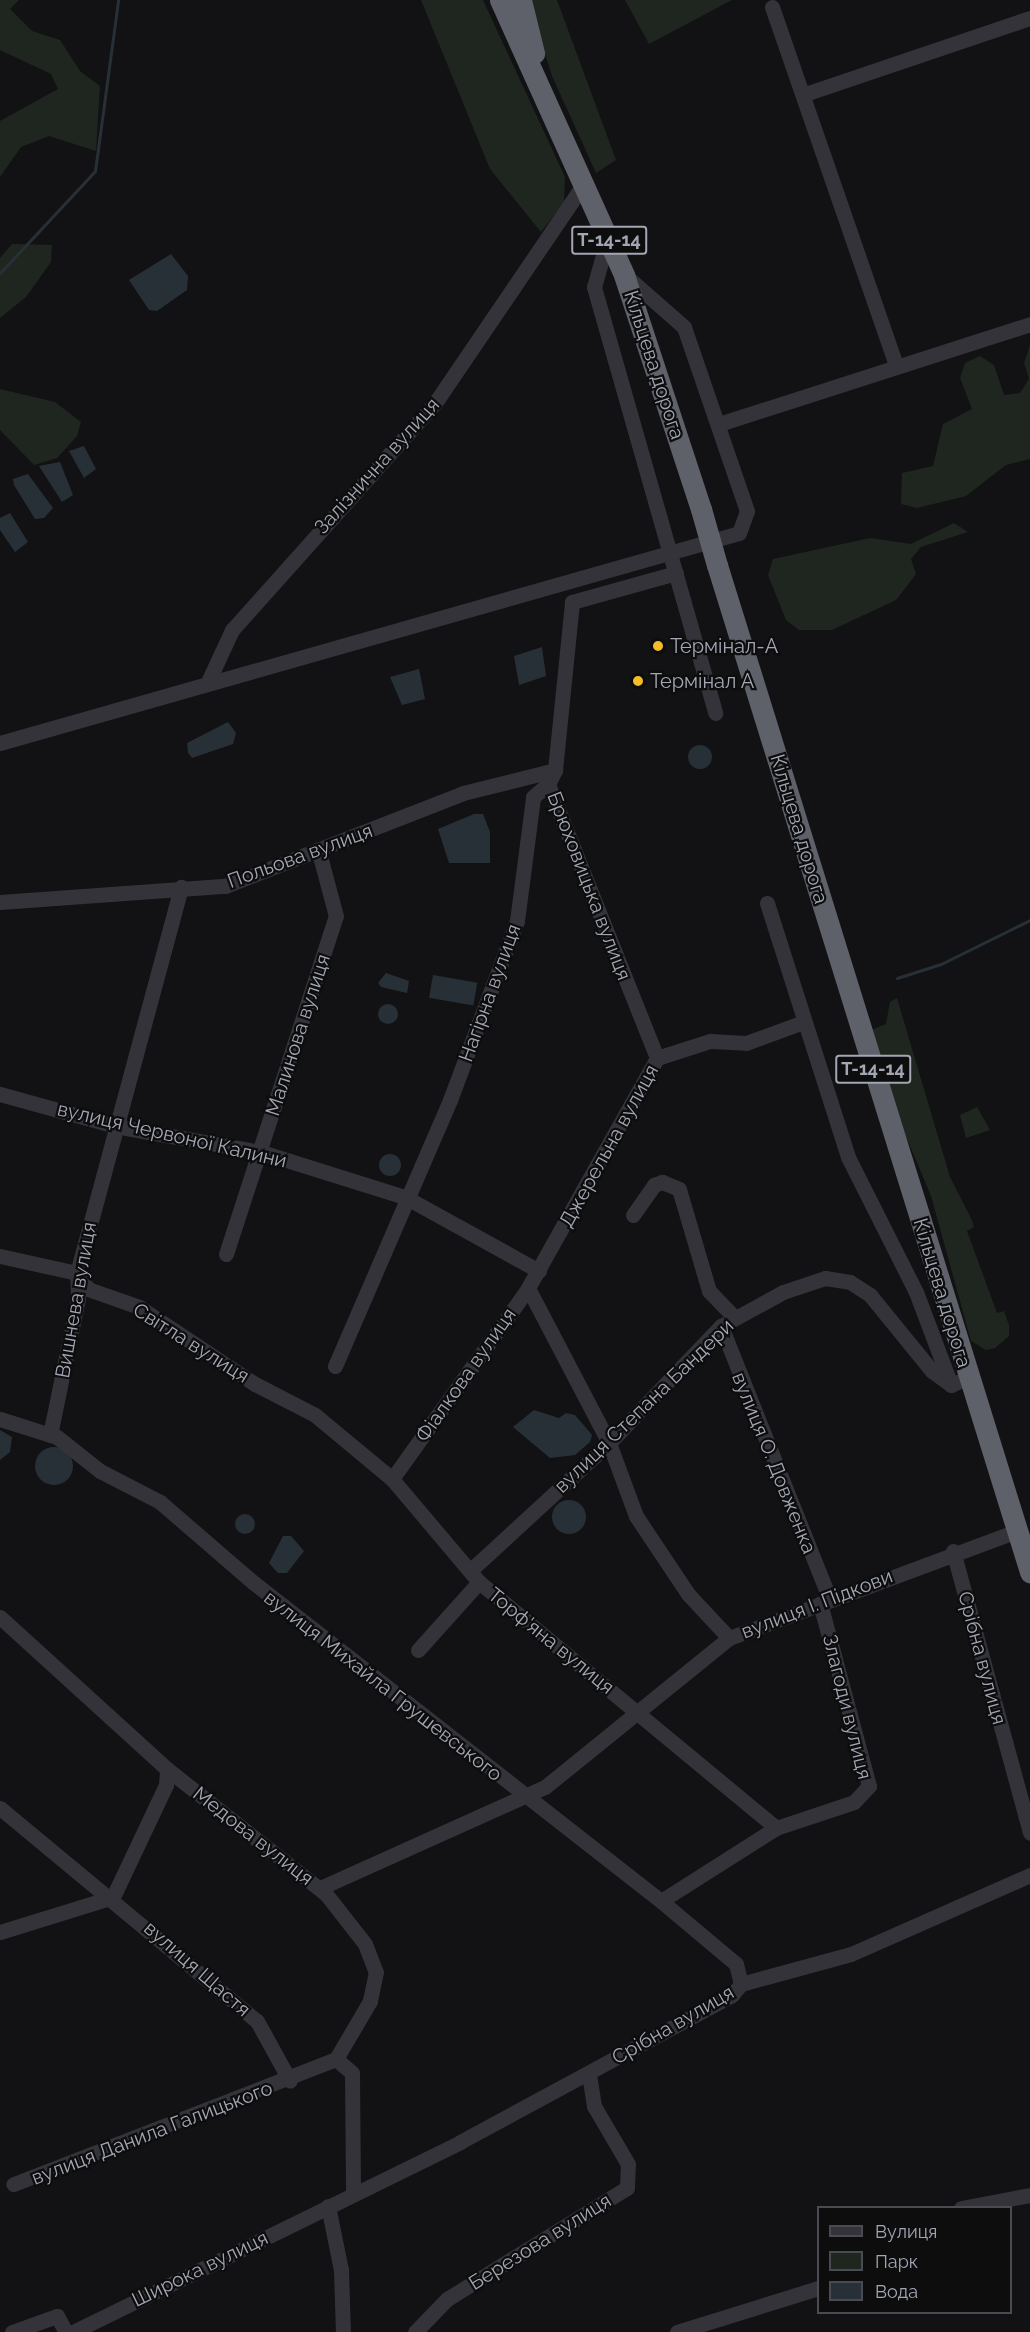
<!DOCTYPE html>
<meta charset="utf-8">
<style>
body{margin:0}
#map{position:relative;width:1030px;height:2332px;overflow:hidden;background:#121214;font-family:Raleway,sans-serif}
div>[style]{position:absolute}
.green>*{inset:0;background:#1e261f}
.water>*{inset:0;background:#283037;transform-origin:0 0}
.round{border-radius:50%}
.stream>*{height:3px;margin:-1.5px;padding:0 1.5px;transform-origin:1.5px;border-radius:1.5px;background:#283037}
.minor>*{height:15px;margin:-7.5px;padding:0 7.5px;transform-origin:7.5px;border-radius:7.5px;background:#333339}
.highway>*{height:21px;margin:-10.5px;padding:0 10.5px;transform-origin:10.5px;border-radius:10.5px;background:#5f616a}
.highway-bridge>*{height:21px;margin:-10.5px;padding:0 10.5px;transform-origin:10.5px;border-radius:10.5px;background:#5f616a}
.dots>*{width:16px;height:16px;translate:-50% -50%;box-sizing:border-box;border:3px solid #0d0d0e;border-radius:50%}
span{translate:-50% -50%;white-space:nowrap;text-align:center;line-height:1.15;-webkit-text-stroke:4.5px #0d0d0e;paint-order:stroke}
.shield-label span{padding:2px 4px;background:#0d0d0e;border:2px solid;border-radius:4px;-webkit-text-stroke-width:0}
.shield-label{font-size:18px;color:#a3a7b4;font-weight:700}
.street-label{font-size:20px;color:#a3a7b4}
.poi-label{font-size:20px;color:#a3a7b4}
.left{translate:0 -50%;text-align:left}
.legend{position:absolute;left:817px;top:2206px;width:195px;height:108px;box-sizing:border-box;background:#0d0d0e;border:2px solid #494b50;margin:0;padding:8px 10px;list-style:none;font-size:18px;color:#a3a7b4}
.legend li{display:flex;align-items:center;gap:12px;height:30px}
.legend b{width:30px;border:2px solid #494b50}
</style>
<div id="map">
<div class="green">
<div style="clip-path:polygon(0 0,19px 0,10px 9px,32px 31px,60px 40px,80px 71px,100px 86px,96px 151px,49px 136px,21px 147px,0 177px,0 121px,58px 89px,51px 74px,0 50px)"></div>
<div style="clip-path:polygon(421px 0,483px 0,565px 177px,564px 203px,541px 232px,490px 169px)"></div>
<div style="clip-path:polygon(528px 0,557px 0,616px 160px,596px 173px,552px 76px)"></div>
<div style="clip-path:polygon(625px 0,732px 0,649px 44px)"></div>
<div style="clip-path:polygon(12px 244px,52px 245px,51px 262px,26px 297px,0 318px,0 258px)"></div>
<div style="clip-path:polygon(1030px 345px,1030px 459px,1006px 465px,966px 496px,917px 508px,901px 504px,902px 473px,933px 466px,943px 424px,972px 409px,960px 378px,965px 363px,980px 356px,994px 365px,1004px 395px,1020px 393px,1029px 379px,1024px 363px)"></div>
<div style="clip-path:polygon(0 389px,55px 402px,81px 422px,77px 436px,57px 458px,34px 465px,0 430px)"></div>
<div style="clip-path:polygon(954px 523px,968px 532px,921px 547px,911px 559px,916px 574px,896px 600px,832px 630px,799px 630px,786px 620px,768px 575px,773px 559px,870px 538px,911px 544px)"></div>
<div style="clip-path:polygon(897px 998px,950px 1177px,971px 1218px,974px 1227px,967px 1231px,997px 1313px,1004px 1311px,1009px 1325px,1009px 1336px,995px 1348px,986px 1350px,971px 1341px,931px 1196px,895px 1110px,871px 1030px,886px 1024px,890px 1002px)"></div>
<div style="clip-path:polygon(977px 1107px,990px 1130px,966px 1138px,960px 1115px)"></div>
</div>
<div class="water">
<div style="clip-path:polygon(171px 254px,188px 276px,187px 290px,157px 311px,149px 310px,129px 280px)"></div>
<div style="clip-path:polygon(84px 446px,96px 469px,84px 478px,69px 451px)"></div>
<div style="clip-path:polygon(60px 462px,73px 495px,62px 502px,39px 466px)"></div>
<div style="clip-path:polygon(28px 474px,53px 508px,44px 518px,35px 519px,14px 485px,13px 479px)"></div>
<div style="clip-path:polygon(10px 513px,28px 542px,15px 552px,0 530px,0 518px)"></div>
<div style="clip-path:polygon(542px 647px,546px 676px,519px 685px,514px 656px)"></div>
<div style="clip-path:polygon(419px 669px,425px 699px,402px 705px,390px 677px)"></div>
<div style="clip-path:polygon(228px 722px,236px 733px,233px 744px,192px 758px,188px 753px,187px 743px)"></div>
<div class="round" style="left:688px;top:745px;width:24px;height:24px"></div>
<div style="clip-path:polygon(474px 814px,483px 814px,490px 832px,490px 863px,449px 863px,438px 829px)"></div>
<div style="clip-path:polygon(386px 973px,409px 981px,407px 993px,381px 987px,378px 983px)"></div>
<div style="left:433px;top:975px;width:45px;height:23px;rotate:10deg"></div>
<div class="round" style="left:378px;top:1004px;width:20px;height:20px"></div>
<div class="round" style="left:379px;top:1154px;width:22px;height:22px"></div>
<div style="clip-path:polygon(534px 1410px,559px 1418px,566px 1413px,575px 1415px,592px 1435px,590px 1442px,575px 1455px,550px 1458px,513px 1427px)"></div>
<div style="clip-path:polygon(0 1430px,12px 1437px,10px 1452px,0 1460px)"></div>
<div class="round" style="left:35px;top:1447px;width:38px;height:38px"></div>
<div class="round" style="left:552px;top:1500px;width:34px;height:34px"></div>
<div class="round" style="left:235px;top:1514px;width:20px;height:20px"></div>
<div style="clip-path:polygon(283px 1536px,291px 1536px,304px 1551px,287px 1573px,278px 1573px,269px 1563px)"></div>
</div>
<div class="stream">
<div style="left:0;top:273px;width:139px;rotate:-47deg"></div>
<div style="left:95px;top:171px;width:173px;rotate:-82.3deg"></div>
<div style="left:897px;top:978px;width:46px;rotate:-17.7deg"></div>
<div style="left:941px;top:964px;width:99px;rotate:-26.3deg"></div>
</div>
<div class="minor">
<div style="left:772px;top:7px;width:380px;rotate:70.9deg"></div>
<div style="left:805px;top:94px;width:237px;rotate:-18.7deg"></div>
<div style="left:608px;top:237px;width:52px;rotate:105.6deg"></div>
<div style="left:594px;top:287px;width:443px;rotate:74.1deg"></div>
<div style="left:719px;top:424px;width:327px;rotate:-17.8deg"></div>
<div style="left:207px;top:684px;width:60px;rotate:-65.2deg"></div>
<div style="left:232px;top:630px;width:305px;rotate:-48.2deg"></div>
<div style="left:435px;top:403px;width:265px;rotate:-55.8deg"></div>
<div style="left:0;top:743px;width:768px;rotate:-15.86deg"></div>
<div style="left:739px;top:533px;width:23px;rotate:-70deg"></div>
<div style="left:747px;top:511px;width:194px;rotate:-108.9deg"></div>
<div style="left:684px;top:327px;width:79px;rotate:-138.6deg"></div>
<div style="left:0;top:902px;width:226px;rotate:-4.1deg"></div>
<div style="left:225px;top:886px;width:256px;rotate:-21.3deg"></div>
<div style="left:463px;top:793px;width:95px;rotate:-14deg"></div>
<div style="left:767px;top:903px;width:267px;rotate:72.3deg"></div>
<div style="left:848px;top:1157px;width:151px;rotate:63.3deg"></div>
<div style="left:916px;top:1292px;width:99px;rotate:69.4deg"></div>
<div style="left:657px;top:1058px;width:295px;rotate:-111.7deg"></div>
<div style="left:548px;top:784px;width:16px;rotate:-63deg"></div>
<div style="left:555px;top:770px;width:169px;rotate:-84.2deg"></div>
<div style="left:572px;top:602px;width:108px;rotate:-15.6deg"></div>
<div style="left:657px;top:1058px;width:56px;rotate:-17.8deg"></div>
<div style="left:710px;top:1041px;width:36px;rotate:3deg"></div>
<div style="left:746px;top:1043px;width:59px;rotate:-20deg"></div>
<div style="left:0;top:1094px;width:119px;rotate:15.5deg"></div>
<div style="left:115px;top:1126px;width:148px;rotate:10.1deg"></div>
<div style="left:261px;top:1152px;width:151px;rotate:17.4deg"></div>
<div style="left:405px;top:1197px;width:153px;rotate:28.9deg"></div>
<div style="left:633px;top:1215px;width:37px;rotate:-55deg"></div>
<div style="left:654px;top:1185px;width:9px;rotate:-21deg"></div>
<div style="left:662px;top:1182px;width:18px;rotate:22deg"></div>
<div style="left:679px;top:1189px;width:106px;rotate:73.6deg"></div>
<div style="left:709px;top:1291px;width:36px;rotate:46deg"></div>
<div style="left:226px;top:1254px;width:355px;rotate:-72deg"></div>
<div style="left:336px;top:916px;width:69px;rotate:-105deg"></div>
<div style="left:0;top:1256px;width:79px;rotate:12.4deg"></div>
<div style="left:77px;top:1273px;width:19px;rotate:55deg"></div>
<div style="left:88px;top:1289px;width:54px;rotate:19.4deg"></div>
<div style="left:139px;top:1307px;width:139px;rotate:33.6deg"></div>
<div style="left:255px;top:1384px;width:68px;rotate:27.3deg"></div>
<div style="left:315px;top:1415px;width:100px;rotate:39.7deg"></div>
<div style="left:392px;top:1479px;width:135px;rotate:49.8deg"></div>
<div style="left:479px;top:1582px;width:386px;rotate:39.6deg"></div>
<div style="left:528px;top:1288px;width:175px;rotate:62.4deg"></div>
<div style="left:609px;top:1443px;width:78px;rotate:69.7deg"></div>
<div style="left:636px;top:1516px;width:94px;rotate:56.3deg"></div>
<div style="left:688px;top:1594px;width:60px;rotate:47deg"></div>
<div style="left:721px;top:1326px;width:295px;rotate:68.3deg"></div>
<div style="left:335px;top:1366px;width:290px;rotate:-66.6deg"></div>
<div style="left:450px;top:1100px;width:191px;rotate:-69.5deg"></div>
<div style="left:517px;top:921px;width:125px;rotate:-82.6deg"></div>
<div style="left:533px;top:797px;width:20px;rotate:-41deg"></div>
<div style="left:0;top:1419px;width:60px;rotate:17.5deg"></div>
<div style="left:57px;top:1437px;width:55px;rotate:38.3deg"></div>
<div style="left:100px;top:1471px;width:68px;rotate:27.3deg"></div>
<div style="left:160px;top:1502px;width:124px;rotate:40.8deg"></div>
<div style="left:254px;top:1583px;width:517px;rotate:38deg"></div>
<div style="left:661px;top:1901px;width:98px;rotate:40deg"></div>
<div style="left:736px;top:1964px;width:21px;rotate:76deg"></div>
<div style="left:50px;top:1435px;width:140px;rotate:-78.4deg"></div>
<div style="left:78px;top:1298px;width:25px;rotate:-92deg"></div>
<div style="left:77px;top:1273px;width:400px;rotate:-74.9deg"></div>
<div style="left:392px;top:1479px;width:234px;rotate:-54.5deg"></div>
<div style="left:528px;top:1288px;width:264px;rotate:-60.7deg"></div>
<div style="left:953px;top:1551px;width:292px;rotate:74.7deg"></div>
<div style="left:473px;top:1568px;width:185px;rotate:-42.6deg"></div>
<div style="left:609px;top:1443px;width:162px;rotate:-46.3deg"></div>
<div style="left:721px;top:1326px;width:71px;rotate:-28.7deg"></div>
<div style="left:783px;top:1292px;width:44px;rotate:-18.4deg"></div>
<div style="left:825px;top:1278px;width:25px;rotate:9deg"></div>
<div style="left:850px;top:1282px;width:24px;rotate:33deg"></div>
<div style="left:870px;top:1295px;width:98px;rotate:50.8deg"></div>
<div style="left:932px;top:1371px;width:24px;rotate:36deg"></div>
<div style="left:951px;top:1385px;width:19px;rotate:-25deg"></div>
<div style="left:0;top:1617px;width:226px;rotate:42.3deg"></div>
<div style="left:167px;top:1769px;width:202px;rotate:38.2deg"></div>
<div style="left:326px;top:1894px;width:63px;rotate:52deg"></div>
<div style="left:365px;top:1944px;width:30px;rotate:69deg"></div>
<div style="left:376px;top:1972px;width:30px;rotate:102deg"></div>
<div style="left:370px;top:2001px;width:67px;rotate:120.4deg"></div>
<div style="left:336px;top:2059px;width:346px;rotate:158.8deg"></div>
<div style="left:418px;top:1650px;width:91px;rotate:-48.1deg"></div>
<div style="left:0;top:1808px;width:334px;rotate:39.7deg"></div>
<div style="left:257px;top:2021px;width:68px;rotate:61.2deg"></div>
<div style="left:320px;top:1888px;width:247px;rotate:-24.2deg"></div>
<div style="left:545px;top:1787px;width:237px;rotate:-39deg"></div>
<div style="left:729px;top:1638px;width:307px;rotate:-20.4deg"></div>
<div style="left:113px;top:1897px;width:124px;rotate:-64.7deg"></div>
<div style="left:166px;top:1785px;width:16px;rotate:-86deg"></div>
<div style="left:661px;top:1901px;width:136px;rotate:-32.4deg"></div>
<div style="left:776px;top:1828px;width:82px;rotate:-18.4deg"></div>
<div style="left:854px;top:1802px;width:22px;rotate:-47deg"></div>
<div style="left:869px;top:1786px;width:189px;rotate:-105deg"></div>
<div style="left:0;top:1932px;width:118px;rotate:-17.2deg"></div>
<div style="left:336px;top:2059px;width:21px;rotate:41deg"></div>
<div style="left:352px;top:2073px;width:119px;rotate:89.5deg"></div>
<div style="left:328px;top:2206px;width:65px;rotate:78.5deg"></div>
<div style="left:341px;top:2270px;width:62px;rotate:88.2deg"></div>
<div style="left:961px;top:2208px;width:70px;rotate:-10.7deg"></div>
<div style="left:12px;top:2332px;width:48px;rotate:-19.6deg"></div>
<div style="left:57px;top:2316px;width:18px;rotate:61deg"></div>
<div style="left:73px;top:2332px;width:431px;rotate:-26.1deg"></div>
<div style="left:460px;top:2142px;width:309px;rotate:-28.4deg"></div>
<div style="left:732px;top:1995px;width:14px;rotate:-51deg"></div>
<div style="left:741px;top:1984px;width:114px;rotate:-15.3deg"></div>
<div style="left:851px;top:1954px;width:196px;rotate:-23.8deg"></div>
<div style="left:415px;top:2332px;width:46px;rotate:-45.9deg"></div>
<div style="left:447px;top:2299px;width:211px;rotate:-31.7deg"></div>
<div style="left:627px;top:2188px;width:24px;rotate:-88deg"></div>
<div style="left:628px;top:2164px;width:67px;rotate:-120.4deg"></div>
<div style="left:594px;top:2106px;width:32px;rotate:-99deg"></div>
<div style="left:677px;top:2332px;width:148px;rotate:-17.3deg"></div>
</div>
<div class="highway">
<div style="left:500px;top:0;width:302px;rotate:65.7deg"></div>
<div style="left:624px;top:275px;width:246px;rotate:71.8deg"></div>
<div style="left:521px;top:0;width:55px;rotate:76.2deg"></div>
<div style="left:717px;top:565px;width:1055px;rotate:72.73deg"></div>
</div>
<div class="highway-bridge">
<div style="left:701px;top:509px;width:58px;rotate:74.1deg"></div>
</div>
<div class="dots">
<div style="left:658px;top:646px;background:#f4bc2a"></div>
<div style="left:638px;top:681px;background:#f4bc2a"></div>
</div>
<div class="shield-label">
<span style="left:609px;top:240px">Т-14-14</span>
<span style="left:873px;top:1069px">Т-14-14</span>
</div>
<div class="street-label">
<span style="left:654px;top:365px;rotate:72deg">Кільцева дорога</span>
<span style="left:377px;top:466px;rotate:-48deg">Залізнична вулиця</span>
<span style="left:799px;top:829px;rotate:73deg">Кільцева дорога</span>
<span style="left:300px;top:856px;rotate:-20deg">Польова вулиця</span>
<span style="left:589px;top:886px;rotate:69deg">Брюховицька вулиця</span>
<span style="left:490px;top:993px;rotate:-70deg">Нагірна вулиця</span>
<span style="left:298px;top:1035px;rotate:-72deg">Малинова вулиця</span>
<span style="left:172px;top:1135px;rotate:13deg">вулиця Червоної Калини</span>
<span style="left:609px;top:1146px;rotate:-61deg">Джерельна вулиця</span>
<span style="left:942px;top:1293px;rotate:73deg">Кільцева дорога</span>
<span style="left:76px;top:1300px;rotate:-80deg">Вишнева вулиця</span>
<span style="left:191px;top:1343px;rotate:32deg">Світла вулиця</span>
<span style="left:466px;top:1375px;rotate:-55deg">Фіалкова вулиця</span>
<span style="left:644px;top:1406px;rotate:-44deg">вулиця Степана Бандери</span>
<span style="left:774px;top:1463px;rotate:68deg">вулиця О. Довженка</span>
<span style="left:817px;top:1604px;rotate:-21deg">вулиця І. Підкови</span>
<span style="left:551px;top:1641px;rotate:39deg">Торф'яна вулиця</span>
<span style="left:982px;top:1658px;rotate:75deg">Срібна вулиця</span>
<span style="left:383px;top:1686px;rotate:38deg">вулиця Михайла Грушевського</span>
<span style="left:847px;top:1707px;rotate:76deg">Злагоди вулиця</span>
<span style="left:253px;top:1836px;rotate:38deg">Медова вулиця</span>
<span style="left:197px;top:1969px;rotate:41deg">вулиця Щастя</span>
<span style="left:673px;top:2025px;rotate:-30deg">Срібна вулиця</span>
<span style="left:152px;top:2133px;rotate:-21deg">вулиця Данила Галицького</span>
<span style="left:540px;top:2242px;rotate:-32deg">Березова вулиця</span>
<span style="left:200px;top:2269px;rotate:-26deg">Широка вулиця</span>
</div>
<div class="poi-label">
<span class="left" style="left:670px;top:646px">Термінал-А</span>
<span class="left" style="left:650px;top:681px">Термінал А</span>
</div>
<ul class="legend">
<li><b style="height:8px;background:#333339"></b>Вулиця</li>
<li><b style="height:16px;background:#1e261f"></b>Парк</li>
<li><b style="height:16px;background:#283037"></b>Вода</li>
</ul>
</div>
